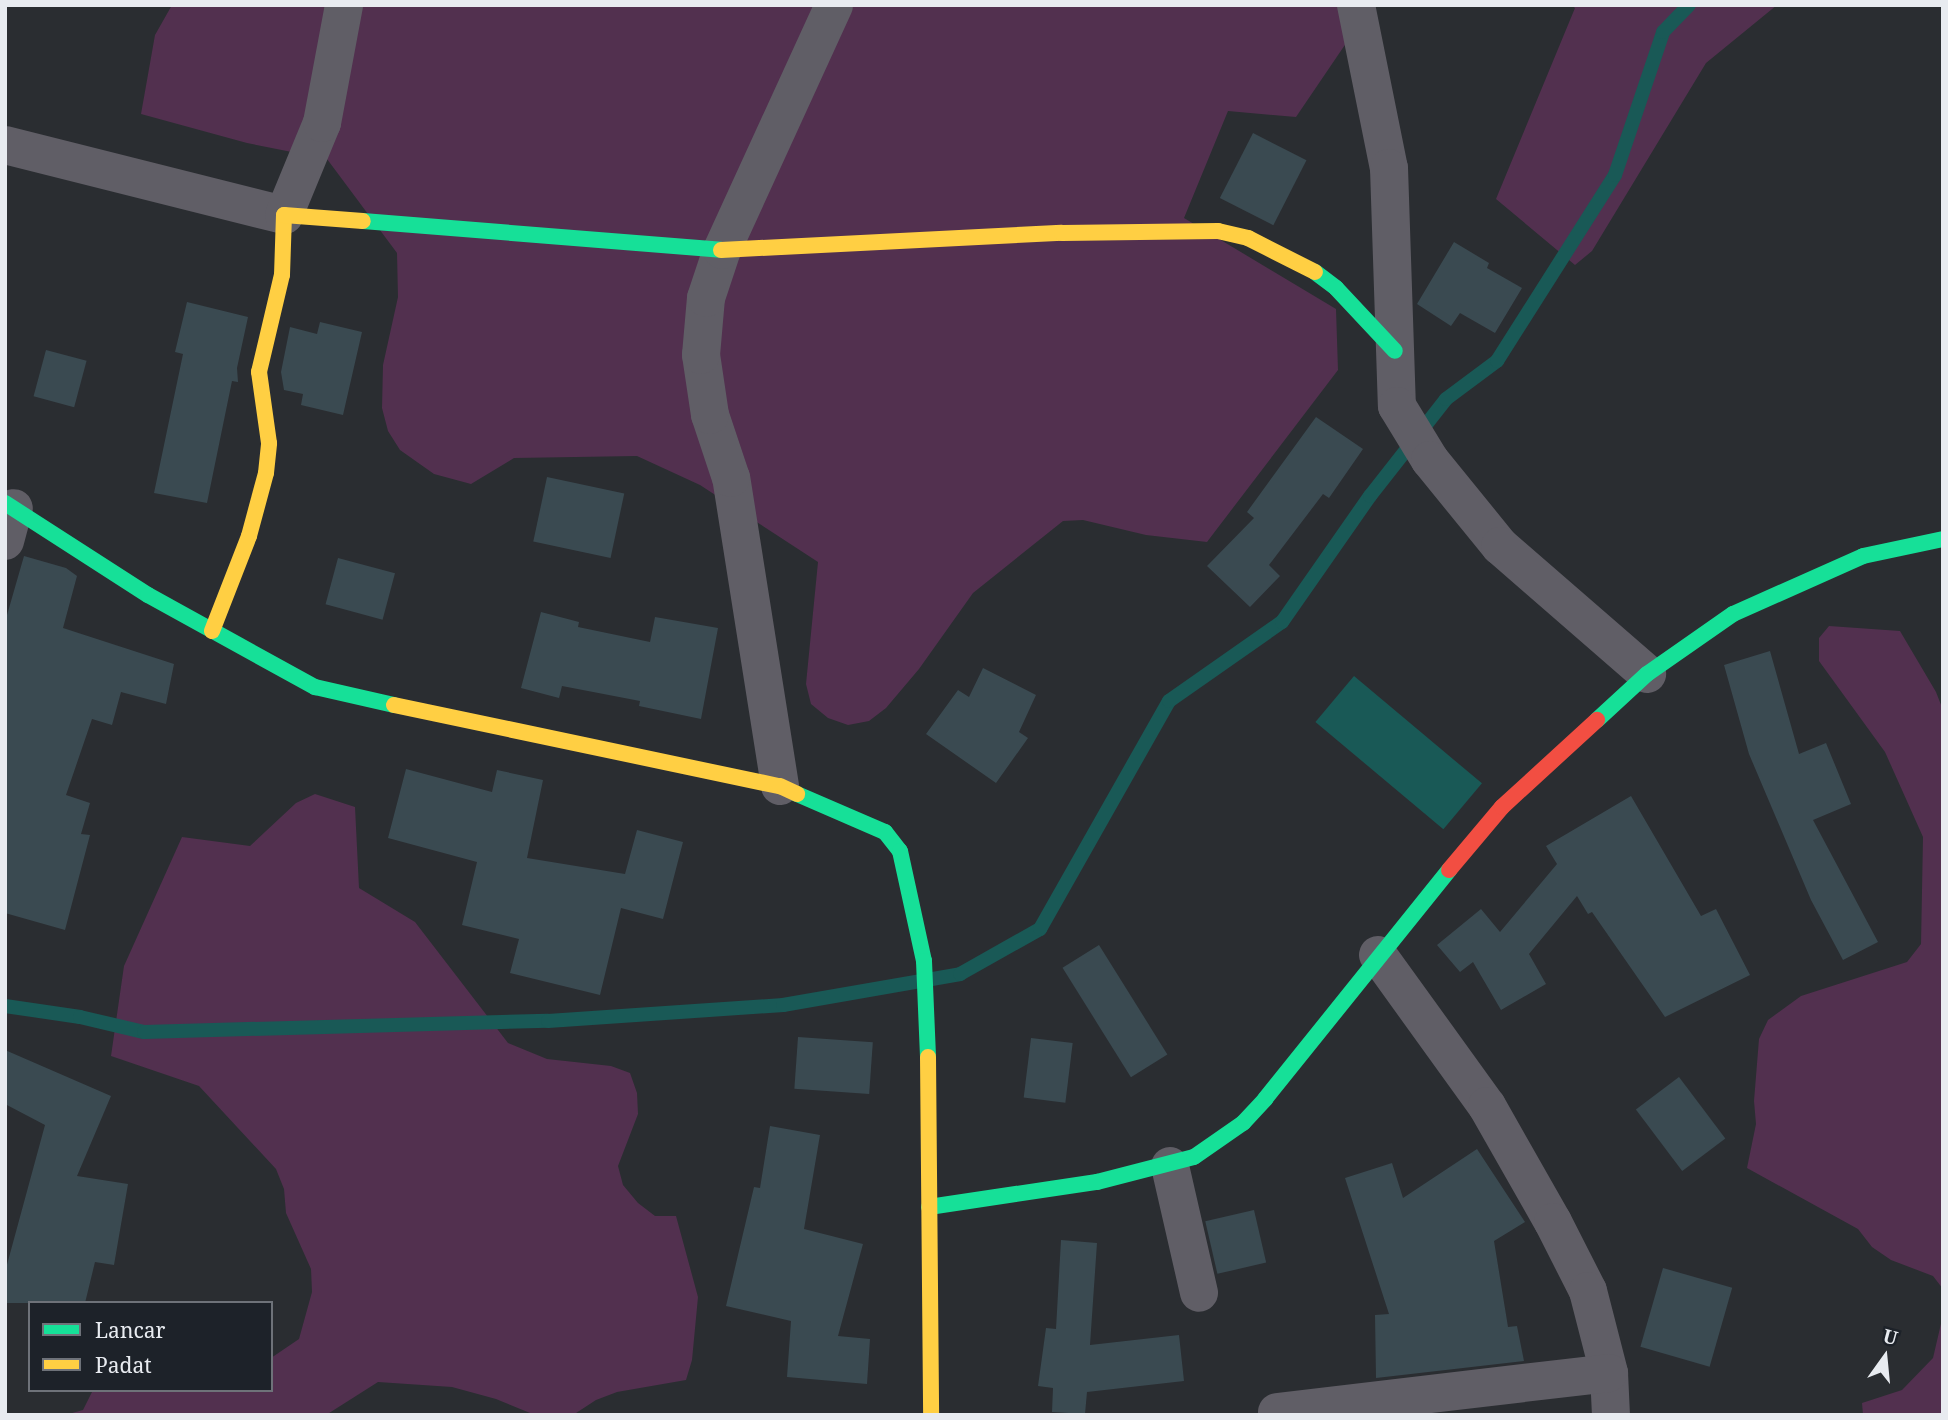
<!DOCTYPE html>
<style>
body{margin:0}
#map{position:relative;width:1948px;height:1420px;overflow:hidden;background:#2a2d31;font-family:"Noto Serif",serif}
div>[style]{position:absolute}
.green>*{inset:0;background:#52304f}
.water>*{inset:0;background:#195956;transform-origin:0 0}
.stream>*{height:14px;margin:-7px;padding:0 7px;transform-origin:7px;border-radius:7px;background:#195956}
.building>*{inset:0;background:#3a4a51;transform-origin:0 0}
.street>*{height:38px;margin:-19px;padding:0 19px;transform-origin:19px;border-radius:19px;background:#605e66}
.fast>*{height:16px;margin:-8px;padding:0 8px;transform-origin:8px;border-radius:8px;background:#16e098}
.slow>*{height:16px;margin:-8px;padding:0 8px;transform-origin:8px;border-radius:8px;background:#ffcf43}
.jam>*{height:16px;margin:-8px;padding:0 8px;transform-origin:8px;border-radius:8px;background:#f24e42}
span{translate:-50% -50%;white-space:nowrap;text-align:center;line-height:1.15;-webkit-text-stroke:7px #1d2229;paint-order:stroke}
.frame{position:absolute;inset:0;border:7px solid #e8ebf0;pointer-events:none}
.legend{position:absolute;left:28px;top:1301px;width:245px;height:91px;box-sizing:border-box;background:#1d2229;border:2px solid #6e7279;margin:0;padding:9px 12px;list-style:none;font-size:21px;color:#e8ebf0}
.legend li{display:flex;align-items:center;gap:14px;height:35px}
.legend b{width:35px;border:2px solid #6e7279}
.north{position:absolute;left:1850px;top:1322px;width:70px;height:70px;-webkit-text-stroke:5px #1d2229;paint-order:stroke;rotate:15deg;font-size:19px;font-weight:700;line-height:28px;text-align:center;color:#e8ebf0}
.north::after{content:'';display:block;margin:auto;width:24px;height:32px;background:#e8ebf0;clip-path:polygon(50% 0,100% 100%,50% 72%,0 100%)}
</style>
<div id="map">
<div class="green">
<div style="clip-path:polygon(172px 5px,1372px 5px,1296px 117px,1228px 111px,1184px 218px,1336px 309px,1338px 370px,1207px 542px,1146px 535px,1083px 520px,1063px 521px,973px 593px,919px 669px,886px 708px,869px 721px,848px 725px,828px 718px,811px 704px,806px 684px,818px 562px,700px 485px,637px 456px,514px 458px,471px 484px,434px 474px,400px 450px,388px 431px,382px 408px,383px 365px,398px 297px,397px 253px,327px 159px,247px 143px,141px 114px,155px 35px)"></div>
<div style="clip-path:polygon(1572px 5px,1777px 5px,1706px 63px,1592px 251px,1575px 265px,1496px 199px,1575px 8px)"></div>
<div style="clip-path:polygon(1829px 626px,1900px 631px,1936px 692px,1943px 710px,1943px 1289px,1933px 1276px,1891px 1260px,1872px 1247px,1858px 1229px,1747px 1168px,1756px 1124px,1754px 1101px,1759px 1039px,1768px 1020px,1801px 996px,1907px 962px,1921px 944px,1923px 837px,1885px 752px,1819px 661px,1819px 638px)"></div>
<div style="clip-path:polygon(315px 794px,355px 807px,359px 888px,415px 922px,508px 1043px,547px 1059px,611px 1066px,630px 1073px,637px 1093px,638px 1114px,618px 1166px,623px 1185px,638px 1203px,655px 1216px,676px 1216px,698px 1297px,692px 1360px,686px 1380px,617px 1392px,596px 1400px,573px 1415px,535px 1415px,496px 1399px,452px 1387px,378px 1382px,326px 1415px,65px 1415px,83px 1410px,93px 1390px,271px 1390px,271px 1358px,299px 1339px,312px 1292px,311px 1269px,286px 1213px,284px 1189px,276px 1169px,199px 1086px,111px 1056px,124px 966px,182px 837px,250px 846px,296px 803px)"></div>
<div style="clip-path:polygon(1943px 1315px,1943px 1415px,1863px 1415px,1862px 1403px,1902px 1390px,1933px 1358px)"></div>
</div>
<div class="water">
<div style="left:1354px;top:676px;width:167px;height:60px;rotate:40deg"></div>
</div>
<div class="stream">
<div style="left:5px;top:1006px;width:76px;rotate:8.3deg"></div>
<div style="left:80px;top:1017px;width:66px;rotate:13.2deg"></div>
<div style="left:144px;top:1032px;width:404px;rotate:-1.6deg"></div>
<div style="left:548px;top:1021px;width:236px;rotate:-3.9deg"></div>
<div style="left:783px;top:1005px;width:180px;rotate:-9.9deg"></div>
<div style="left:960px;top:974px;width:92px;rotate:-29.4deg"></div>
<div style="left:1040px;top:929px;width:262px;rotate:-60.5deg"></div>
<div style="left:1169px;top:701px;width:138px;rotate:-35deg"></div>
<div style="left:1282px;top:622px;width:154px;rotate:-55.1deg"></div>
<div style="left:1370px;top:496px;width:123px;rotate:-51.9deg"></div>
<div style="left:1446px;top:399px;width:64px;rotate:-36.7deg"></div>
<div style="left:1497px;top:361px;width:220px;rotate:-57.6deg"></div>
<div style="left:1615px;top:175px;width:151px;rotate:-71.4deg"></div>
<div style="left:1663px;top:32px;width:37px;rotate:-46deg"></div>
</div>
<div class="building">
<div style="left:1253px;top:133px;width:60px;height:73px;rotate:27deg"></div>
<div style="clip-path:polygon(1454px 242px,1489px 263px,1487px 268px,1522px 288px,1495px 333px,1460px 313px,1451px 326px,1417px 304px)"></div>
<div style="clip-path:polygon(187px 302px,248px 317px,237px 368px,238px 382px,232px 381px,207px 503px,154px 493px,183px 354px,175px 352px)"></div>
<div style="clip-path:polygon(320px 322px,362px 332px,343px 415px,301px 405px,303px 394px,284px 390px,281px 372px,290px 327px,317px 334px)"></div>
<div style="left:46px;top:350px;width:42px;height:48px;rotate:15deg"></div>
<div style="clip-path:polygon(1316px 417px,1363px 449px,1329px 498px,1323px 494px,1269px 565px,1280px 576px,1250px 607px,1207px 566px,1254px 518px,1247px 512px)"></div>
<div style="left:547px;top:477px;width:79px;height:66px;rotate:12deg"></div>
<div style="clip-path:polygon(24px 556px,66px 568px,77px 576px,63px 628px,174px 664px,166px 704px,121px 692px,112px 725px,92px 719px,66px 795px,90px 803px,81px 834px,90px 835px,65px 930px,5px 913px,5px 622px)"></div>
<div style="left:338px;top:558px;width:59px;height:48px;rotate:15deg"></div>
<div style="clip-path:polygon(541px 612px,579px 622px,578px 627px,650px 642px,655px 617px,718px 628px,701px 719px,639px 706px,640px 701px,562px 686px,559px 698px,521px 688px)"></div>
<div style="clip-path:polygon(1770px 651px,1799px 754px,1826px 743px,1851px 804px,1813px 820px,1878px 942px,1843px 960px,1811px 900px,1749px 754px,1724px 665px)"></div>
<div style="clip-path:polygon(983px 668px,1036px 695px,1019px 732px,1028px 738px,996px 783px,926px 734px,958px 690px,969px 697px)"></div>
<div style="clip-path:polygon(406px 769px,492px 792px,497px 770px,543px 780px,527px 858px,625px 874px,637px 830px,683px 842px,663px 919px,621px 908px,600px 995px,510px 973px,519px 939px,462px 925px,477px 862px,388px 838px)"></div>
<div style="clip-path:polygon(1631px 796px,1701px 916px,1716px 909px,1750px 975px,1665px 1017px,1592px 912px,1588px 914px,1577px 896px,1529px 954px,1546px 984px,1501px 1010px,1473px 962px,1460px 972px,1437px 945px,1481px 909px,1500px 932px,1557px 864px,1546px 846px)"></div>
<div style="left:1099px;top:945px;width:129px;height:43px;rotate:58deg"></div>
<div style="left:798px;top:1037px;width:75px;height:52px;rotate:4deg"></div>
<div style="left:1031px;top:1038px;width:42px;height:60px;rotate:7deg"></div>
<div style="clip-path:polygon(5px 1050px,111px 1096px,77px 1176px,128px 1184px,114px 1265px,95px 1262px,85px 1303px,5px 1303px,5px 1272px,45px 1125px,5px 1104px)"></div>
<div style="left:1679px;top:1077px;width:77px;height:54px;rotate:53deg"></div>
<div style="clip-path:polygon(770px 1126px,820px 1135px,804px 1229px,863px 1244px,838px 1336px,870px 1339px,867px 1384px,787px 1377px,791px 1321px,726px 1306px,754px 1187px,760px 1188px)"></div>
<div style="clip-path:polygon(1477px 1149px,1525px 1222px,1494px 1241px,1508px 1327px,1517px 1326px,1524px 1361px,1376px 1378px,1375px 1315px,1389px 1314px,1345px 1178px,1392px 1163px,1403px 1198px)"></div>
<div style="left:1254px;top:1210px;width:54px;height:50px;rotate:77deg"></div>
<div style="clip-path:polygon(1061px 1240px,1097px 1243px,1090px 1345px,1179px 1335px,1184px 1381px,1087px 1392px,1085px 1414px,1052px 1412px,1053px 1388px,1038px 1386px,1046px 1328px,1056px 1329px)"></div>
<div style="left:1663px;top:1268px;width:72px;height:82px;rotate:16deg"></div>
</div>
<div class="street">
<div style="left:1356px;top:5px;width:166px;rotate:78.6deg"></div>
<div style="left:1389px;top:168px;width:238px;rotate:88.1deg"></div>
<div style="left:1397px;top:406px;width:63px;rotate:58.6deg"></div>
<div style="left:1430px;top:460px;width:111px;rotate:50.9deg"></div>
<div style="left:1500px;top:546px;width:195px;rotate:41deg"></div>
<div style="left:5px;top:145px;width:288px;rotate:14.1deg"></div>
<div style="left:284px;top:215px;width:100px;rotate:-67.6deg"></div>
<div style="left:322px;top:123px;width:120px;rotate:-79.4deg"></div>
<div style="left:5px;top:541px;width:34px;rotate:-75deg"></div>
<div style="left:780px;top:786px;width:312px;rotate:-99deg"></div>
<div style="left:731px;top:478px;width:66px;rotate:-108.4deg"></div>
<div style="left:710px;top:415px;width:61px;rotate:-98.5deg"></div>
<div style="left:701px;top:355px;width:57px;rotate:-85deg"></div>
<div style="left:706px;top:298px;width:51px;rotate:-71.6deg"></div>
<div style="left:722px;top:250px;width:269px;rotate:-65.4deg"></div>
<div style="left:1378px;top:955px;width:186px;rotate:54.2deg"></div>
<div style="left:1487px;top:1106px;width:133px;rotate:60.4deg"></div>
<div style="left:1553px;top:1222px;width:77px;rotate:63.1deg"></div>
<div style="left:1588px;top:1291px;width:85px;rotate:75.6deg"></div>
<div style="left:1609px;top:1373px;width:42px;rotate:87.3deg"></div>
<div style="left:1170px;top:1166px;width:130px;rotate:77.1deg"></div>
<div style="left:1277px;top:1412px;width:334px;rotate:-6.7deg"></div>
</div>
<div class="fast">
<div style="left:363px;top:221px;width:359px;rotate:4.6deg"></div>
<div style="left:1315px;top:272px;width:26px;rotate:37deg"></div>
<div style="left:1336px;top:288px;width:86px;rotate:46.9deg"></div>
<div style="left:5px;top:503px;width:170px;rotate:32.8deg"></div>
<div style="left:148px;top:595px;width:191px;rotate:28.9deg"></div>
<div style="left:315px;top:687px;width:81px;rotate:12.8deg"></div>
<div style="left:1597px;top:720px;width:68px;rotate:-42.6deg"></div>
<div style="left:1647px;top:674px;width:105px;rotate:-34.9deg"></div>
<div style="left:1733px;top:614px;width:142px;rotate:-24deg"></div>
<div style="left:1863px;top:556px;width:82px;rotate:-12deg"></div>
<div style="left:797px;top:794px;width:96px;rotate:23.4deg"></div>
<div style="left:885px;top:832px;width:24px;rotate:52deg"></div>
<div style="left:900px;top:851px;width:113px;rotate:77.7deg"></div>
<div style="left:924px;top:961px;width:96px;rotate:87.6deg"></div>
<div style="left:929px;top:1207px;width:170px;rotate:-8.5deg"></div>
<div style="left:1097px;top:1182px;width:100px;rotate:-14.5deg"></div>
<div style="left:1194px;top:1157px;width:60px;rotate:-34.8deg"></div>
<div style="left:1243px;top:1123px;width:33px;rotate:-47deg"></div>
<div style="left:1265px;top:1099px;width:294px;rotate:-51.2deg"></div>
</div>
<div class="slow">
<div style="left:721px;top:250px;width:341px;rotate:-2.9deg"></div>
<div style="left:1062px;top:233px;width:156px;rotate:-0.7deg"></div>
<div style="left:1218px;top:231px;width:31px;rotate:13deg"></div>
<div style="left:1248px;top:238px;width:75px;rotate:26.9deg"></div>
<div style="left:212px;top:631px;width:102px;rotate:-68.7deg"></div>
<div style="left:249px;top:536px;width:65px;rotate:-74.9deg"></div>
<div style="left:266px;top:473px;width:30px;rotate:-84deg"></div>
<div style="left:269px;top:443px;width:72px;rotate:-98deg"></div>
<div style="left:259px;top:372px;width:100px;rotate:-76.7deg"></div>
<div style="left:282px;top:275px;width:60px;rotate:-88.1deg"></div>
<div style="left:284px;top:215px;width:79px;rotate:4.3deg"></div>
<div style="left:394px;top:705px;width:394px;rotate:11.9deg"></div>
<div style="left:780px;top:786px;width:19px;rotate:25deg"></div>
<div style="left:928px;top:1057px;width:358px;rotate:89.5deg"></div>
</div>
<div class="jam">
<div style="left:1449px;top:870px;width:82px;rotate:-49.9deg"></div>
<div style="left:1502px;top:807px;width:129px;rotate:-42.5deg"></div>
</div>
<div class="frame"></div>
<ul class="legend">
<li><b style="height:9px;background:#16e098"></b>Lancar</li>
<li><b style="height:9px;background:#ffcf43"></b>Padat</li>
</ul>
<div class="north">U</div>
</div>
